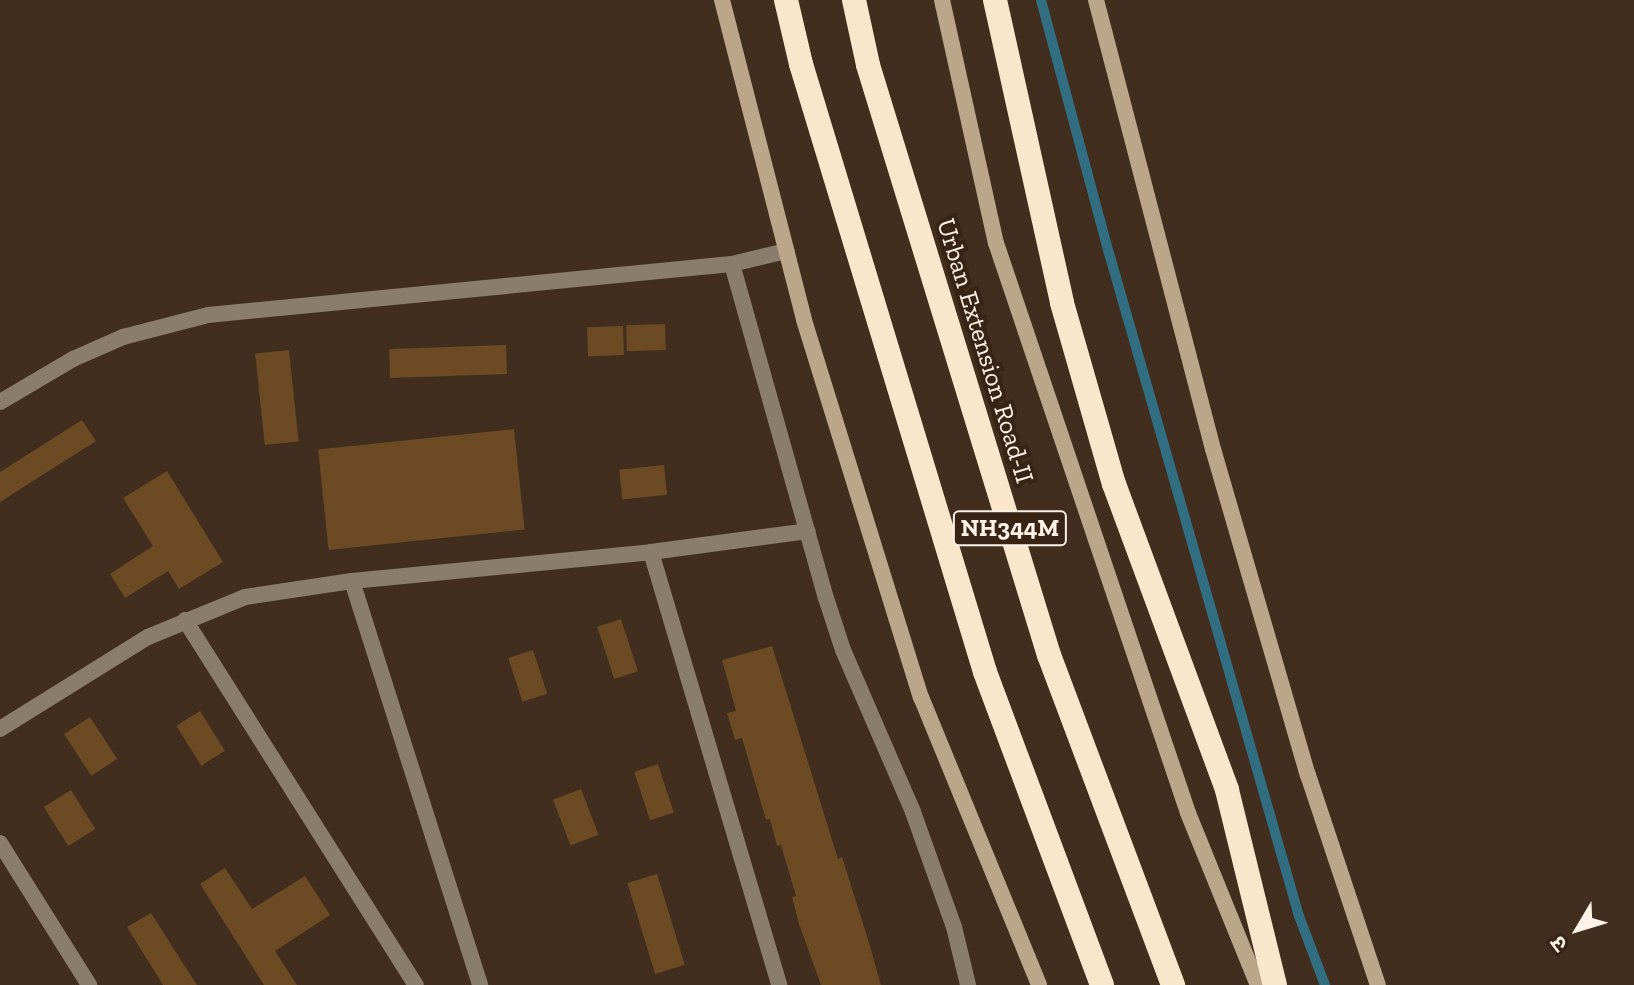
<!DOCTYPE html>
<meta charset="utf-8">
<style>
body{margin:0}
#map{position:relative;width:1634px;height:985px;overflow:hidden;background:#422e1e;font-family:"Zilla Slab","Noto Sans Devanagari",serif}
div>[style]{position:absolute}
.stream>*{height:10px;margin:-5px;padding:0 5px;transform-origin:5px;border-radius:5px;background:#316e82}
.building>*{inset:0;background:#6b4a24;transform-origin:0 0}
.street>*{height:16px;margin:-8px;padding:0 8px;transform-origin:8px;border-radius:8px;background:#8a7d6b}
.secondary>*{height:16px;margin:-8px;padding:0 8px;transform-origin:8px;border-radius:8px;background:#bca689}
.highway>*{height:24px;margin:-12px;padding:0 12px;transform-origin:12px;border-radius:12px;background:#fae6cb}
span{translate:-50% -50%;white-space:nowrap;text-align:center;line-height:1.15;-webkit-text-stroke:8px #372414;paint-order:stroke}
.shield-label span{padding:2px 6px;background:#372414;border:2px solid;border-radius:6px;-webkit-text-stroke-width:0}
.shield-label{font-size:24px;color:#fff2e8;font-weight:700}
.street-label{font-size:26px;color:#fff2e8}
.north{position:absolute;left:1538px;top:889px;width:80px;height:80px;-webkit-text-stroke:6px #372414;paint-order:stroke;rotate:232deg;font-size:22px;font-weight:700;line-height:32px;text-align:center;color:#fff2e8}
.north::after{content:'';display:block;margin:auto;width:28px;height:36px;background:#fff2e8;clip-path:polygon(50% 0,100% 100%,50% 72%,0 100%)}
</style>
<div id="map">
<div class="stream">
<div style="left:1041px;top:0;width:262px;rotate:75deg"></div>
<div style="left:1109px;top:253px;width:690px;rotate:74.01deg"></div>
<div style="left:1299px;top:916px;width:74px;rotate:69.4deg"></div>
</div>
<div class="building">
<div style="left:665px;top:324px;width:26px;height:39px;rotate:88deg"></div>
<div style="left:623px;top:326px;width:29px;height:36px;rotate:88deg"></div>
<div style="left:506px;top:345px;width:29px;height:117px;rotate:88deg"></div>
<div style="left:289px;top:350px;width:92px;height:34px;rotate:84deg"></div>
<div style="clip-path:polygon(82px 420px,96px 441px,0 502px,0 472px)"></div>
<div style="left:514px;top:429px;width:101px;height:197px;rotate:84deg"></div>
<div style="left:664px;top:465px;width:30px;height:45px;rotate:84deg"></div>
<div style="clip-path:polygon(167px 471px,223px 562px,179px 589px,168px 571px,125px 598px,110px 574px,153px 546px,123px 498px)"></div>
<div style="left:621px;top:619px;width:55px;height:25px;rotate:72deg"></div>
<div style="clip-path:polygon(772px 646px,838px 859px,842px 857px,867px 936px,881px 985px,821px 985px,799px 924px,792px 897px,796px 896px,781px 845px,777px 846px,770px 819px,766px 820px,742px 738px,735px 740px,727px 713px,736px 711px,722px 660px)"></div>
<div style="left:533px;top:650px;width:46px;height:26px;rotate:72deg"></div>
<div style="left:200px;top:711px;width:47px;height:28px;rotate:58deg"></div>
<div style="left:90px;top:717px;width:50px;height:31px;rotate:57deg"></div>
<div style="left:658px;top:764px;width:51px;height:25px;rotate:72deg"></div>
<div style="left:581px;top:789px;width:49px;height:30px;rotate:69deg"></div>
<div style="left:71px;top:790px;width:46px;height:32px;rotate:58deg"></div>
<div style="clip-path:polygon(225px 868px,252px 909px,305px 876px,330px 915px,275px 951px,297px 985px,264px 985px,200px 884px)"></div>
<div style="left:657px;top:874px;width:95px;height:31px;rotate:73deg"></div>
<div style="clip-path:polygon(151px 913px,179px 957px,197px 985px,163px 985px,127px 927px)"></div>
</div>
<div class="street">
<div style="left:732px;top:264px;width:347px;rotate:74.3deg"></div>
<div style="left:826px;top:598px;width:55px;rotate:71.9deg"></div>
<div style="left:843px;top:650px;width:176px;rotate:66.6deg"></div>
<div style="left:913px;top:812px;width:122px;rotate:70.4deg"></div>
<div style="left:954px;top:927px;width:60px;rotate:76.4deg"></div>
<div style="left:0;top:402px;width:85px;rotate:-30.5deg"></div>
<div style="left:73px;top:359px;width:55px;rotate:-23.7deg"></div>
<div style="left:123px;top:337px;width:88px;rotate:-14.5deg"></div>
<div style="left:208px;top:315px;width:526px;rotate:-5.56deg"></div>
<div style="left:732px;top:264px;width:56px;rotate:-13.5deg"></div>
<div style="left:651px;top:552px;width:452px;rotate:73.5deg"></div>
<div style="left:352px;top:581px;width:424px;rotate:72.4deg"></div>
<div style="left:185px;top:620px;width:432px;rotate:57.7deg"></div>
<div style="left:0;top:729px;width:174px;rotate:-31.9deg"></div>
<div style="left:148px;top:637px;width:105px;rotate:-22.4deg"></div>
<div style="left:245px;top:597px;width:108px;rotate:-8.5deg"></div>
<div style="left:352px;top:581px;width:300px;rotate:-5.5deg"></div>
<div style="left:651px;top:552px;width:158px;rotate:-7.6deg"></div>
<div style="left:0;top:843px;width:168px;rotate:57.9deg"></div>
</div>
<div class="secondary">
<div style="left:722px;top:0;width:330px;rotate:75.6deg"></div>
<div style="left:804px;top:320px;width:395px;rotate:72.8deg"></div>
<div style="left:921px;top:697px;width:311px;rotate:67.7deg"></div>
<div style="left:942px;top:0;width:249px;rotate:77.5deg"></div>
<div style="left:996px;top:243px;width:601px;rotate:71.38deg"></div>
<div style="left:1188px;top:813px;width:186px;rotate:67.9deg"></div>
<div style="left:1096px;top:0;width:464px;rotate:75.4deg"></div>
<div style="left:1213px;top:449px;width:340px;rotate:73.8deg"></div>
<div style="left:1308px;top:775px;width:221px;rotate:71.6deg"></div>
</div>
<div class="highway">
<div style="left:786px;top:0;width:66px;rotate:76.8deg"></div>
<div style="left:801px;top:64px;width:635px;rotate:73.16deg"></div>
<div style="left:985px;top:672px;width:334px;rotate:69.5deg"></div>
<div style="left:854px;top:0;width:66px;rotate:77.8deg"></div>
<div style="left:868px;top:65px;width:617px;rotate:72.95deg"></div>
<div style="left:1049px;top:655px;width:353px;rotate:69.4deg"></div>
<div style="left:995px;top:0;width:310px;rotate:77.5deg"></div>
<div style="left:1062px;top:303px;width:188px;rotate:74deg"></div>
<div style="left:1114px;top:484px;width:326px;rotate:69.7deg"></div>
<div style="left:1227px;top:790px;width:201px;rotate:76.2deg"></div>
</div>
<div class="shield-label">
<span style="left:1010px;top:528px">NH344M</span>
</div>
<div class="street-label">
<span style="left:985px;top:351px;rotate:73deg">Urban Extension Road-II</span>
</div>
<div class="north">उ</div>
</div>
